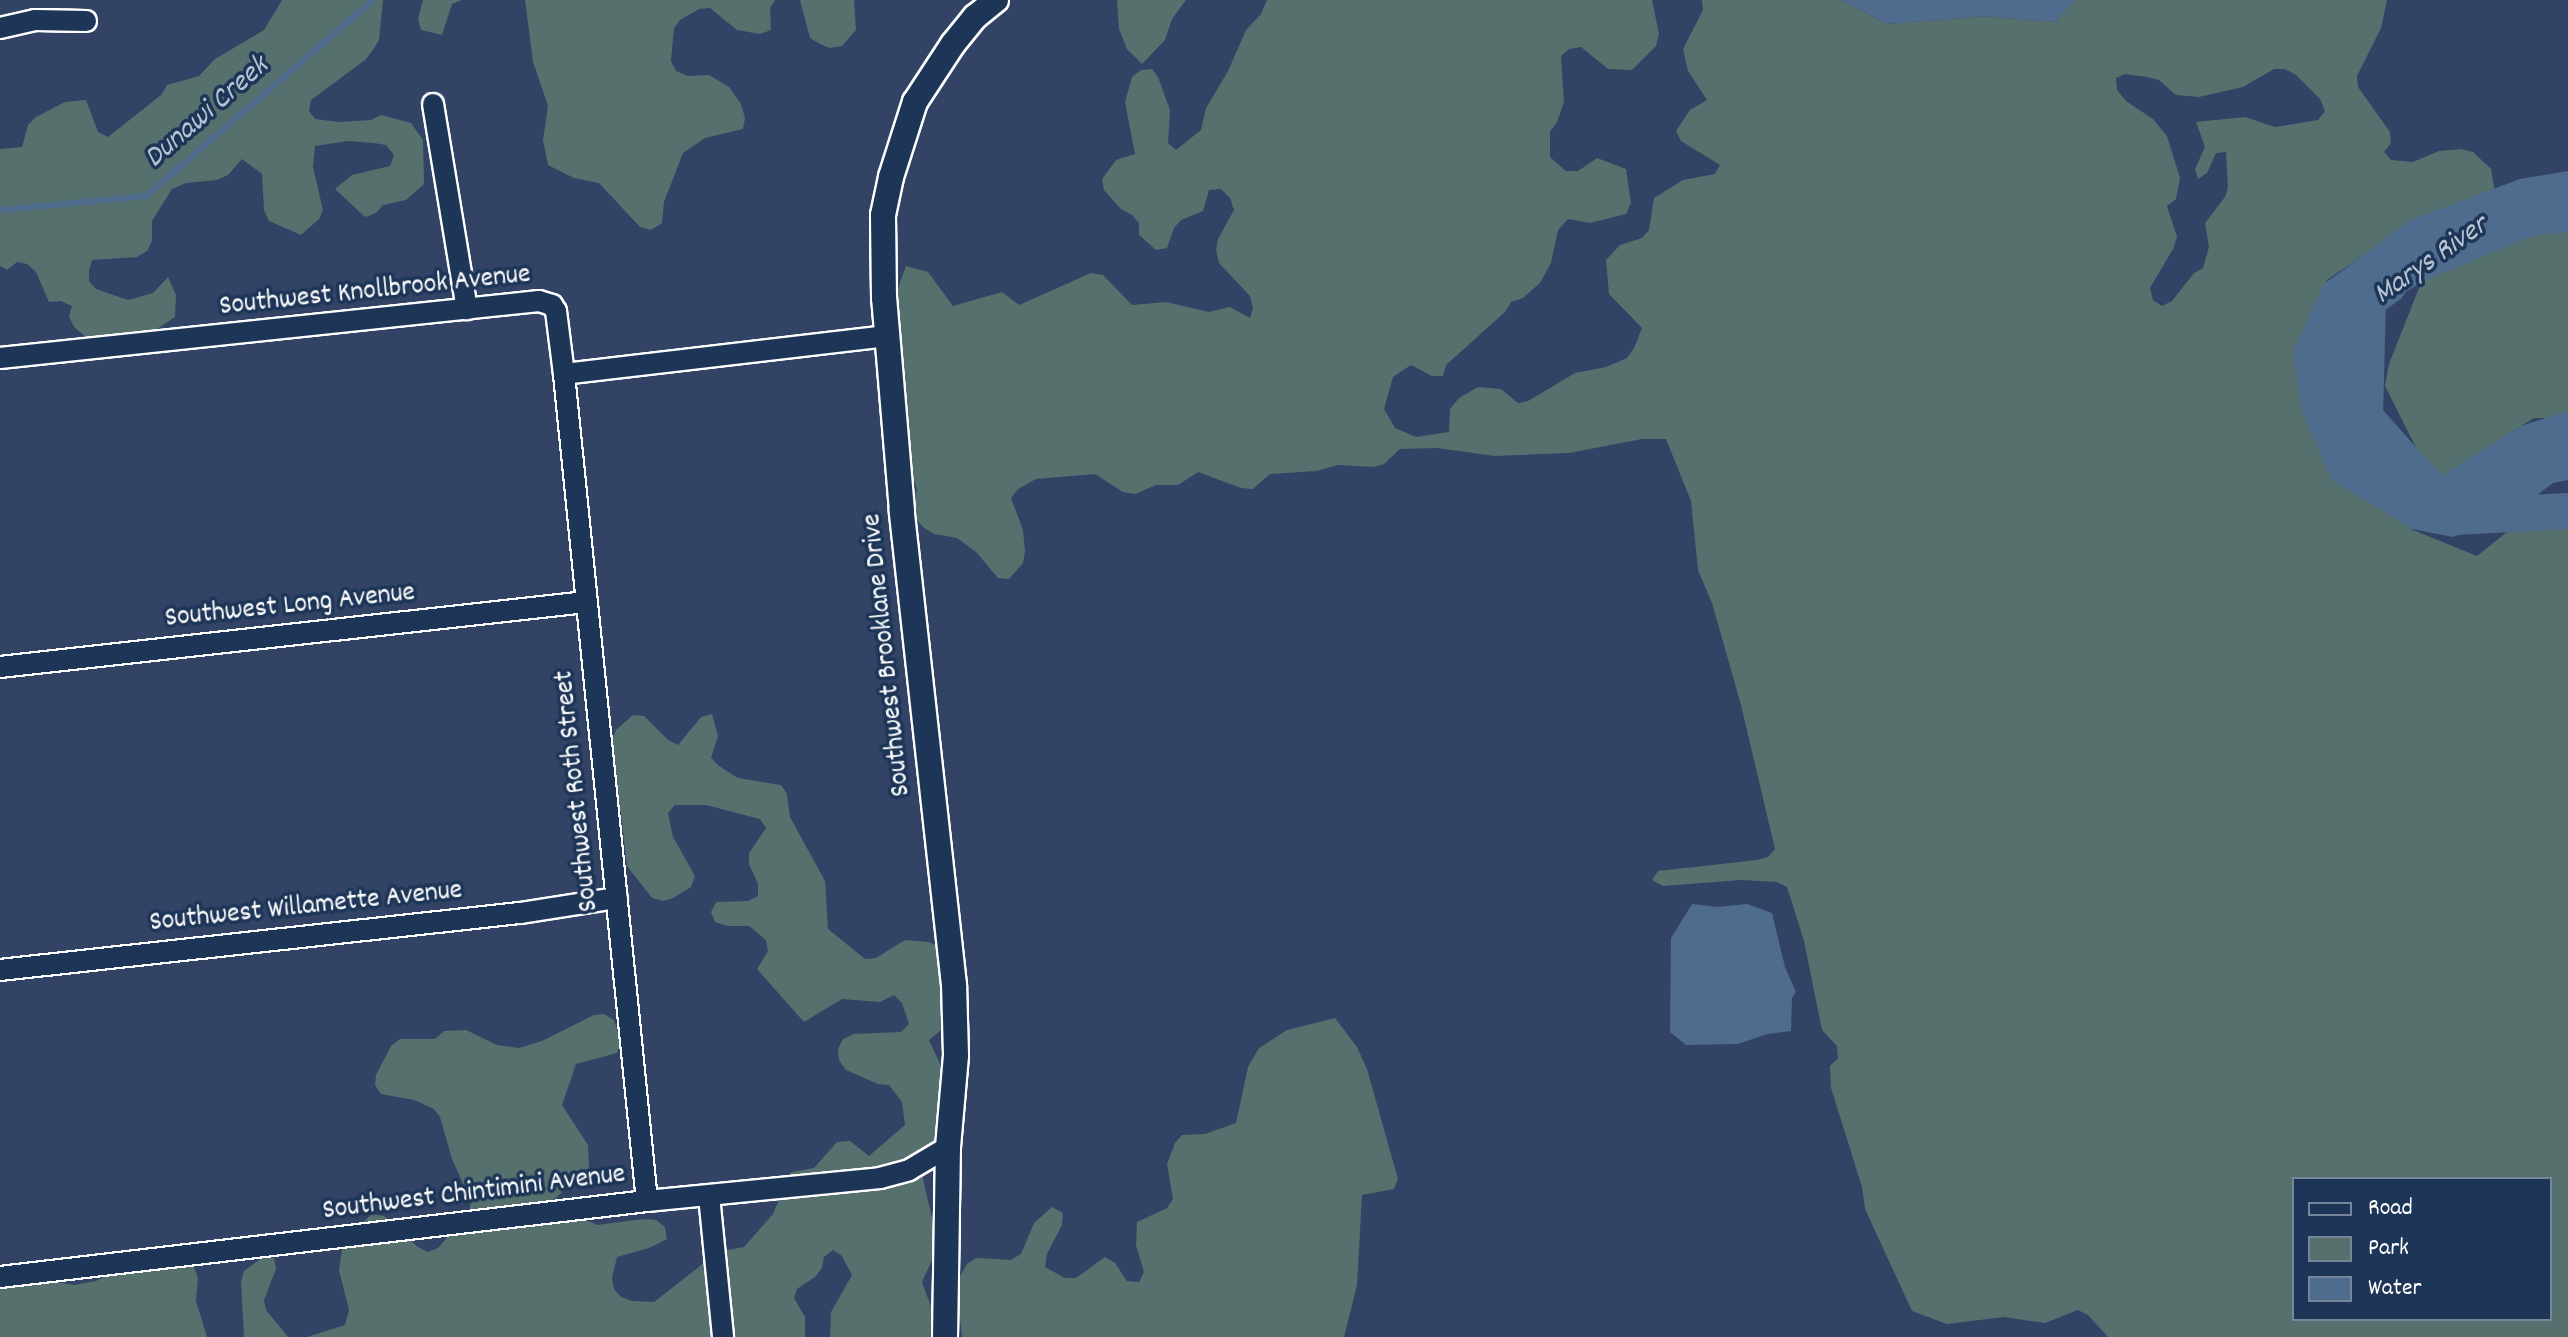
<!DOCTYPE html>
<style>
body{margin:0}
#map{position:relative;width:2568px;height:1337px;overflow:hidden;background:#324366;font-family:Dekko,sans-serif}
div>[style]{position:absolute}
.green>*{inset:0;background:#56706d}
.water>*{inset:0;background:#4f6c8f}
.stream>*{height:6px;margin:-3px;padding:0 3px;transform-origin:3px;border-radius:3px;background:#4f6c8f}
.river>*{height:36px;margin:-18px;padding:0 18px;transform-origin:18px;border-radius:18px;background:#4f6c8f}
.roads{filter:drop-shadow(2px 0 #fff) drop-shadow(-2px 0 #fff) drop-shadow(0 2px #fff) drop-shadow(0 -2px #fff)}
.minor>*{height:20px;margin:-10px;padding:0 10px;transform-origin:10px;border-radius:10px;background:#1d3557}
.tertiary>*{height:24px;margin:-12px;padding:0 12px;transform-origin:12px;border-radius:12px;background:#1d3557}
span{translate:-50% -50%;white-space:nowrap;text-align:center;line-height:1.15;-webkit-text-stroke:7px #1d3557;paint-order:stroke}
.street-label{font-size:28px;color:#fff}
.water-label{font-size:30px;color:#b9c4d2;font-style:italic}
.legend{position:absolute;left:2292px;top:1177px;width:260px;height:144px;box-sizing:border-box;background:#1d3557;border:2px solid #77869a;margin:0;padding:10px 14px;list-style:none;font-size:24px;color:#fff}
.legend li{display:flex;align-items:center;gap:16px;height:40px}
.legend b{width:40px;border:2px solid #77869a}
</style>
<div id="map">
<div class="green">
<div style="clip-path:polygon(282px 0,383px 0,379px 40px,373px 50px,365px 60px,311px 100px,309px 111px,315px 119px,338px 122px,371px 120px,381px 115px,411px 123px,423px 140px,424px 184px,406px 200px,383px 205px,376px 213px,365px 217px,335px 189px,352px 175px,390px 166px,394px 155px,386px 145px,374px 143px,348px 141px,315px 146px,313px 167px,323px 210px,319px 219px,301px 235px,269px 221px,264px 210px,262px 174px,242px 159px,228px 175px,217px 180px,186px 183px,172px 189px,152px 221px,152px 241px,147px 251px,137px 257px,92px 260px,89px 271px,89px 281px,96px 289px,128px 300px,153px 293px,168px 277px,176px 295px,175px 317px,157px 329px,104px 346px,93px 343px,74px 327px,69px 316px,72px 306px,61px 301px,49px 302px,36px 272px,27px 264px,17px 262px,7px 270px,0 266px,0 149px,22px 147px,28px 125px,36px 117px,65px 102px,86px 100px,98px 132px,108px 137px,161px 95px,167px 85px,199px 76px,215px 59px,264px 30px)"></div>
<div style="clip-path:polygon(423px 0,462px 0,452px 4px,442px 35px,421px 30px,418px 19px)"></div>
<div style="clip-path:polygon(525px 0,775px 0,770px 8px,771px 30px,760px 34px,737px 30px,710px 8px,699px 9px,680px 20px,674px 28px,671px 61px,676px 71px,688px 76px,709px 75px,729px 87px,741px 104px,745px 118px,743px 129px,705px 138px,683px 153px,664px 202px,662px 223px,651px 230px,640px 227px,599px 183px,574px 178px,548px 165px,543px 140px,548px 106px,533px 62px)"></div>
<div style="clip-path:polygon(800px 0,854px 0,856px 30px,842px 46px,830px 48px,820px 44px,810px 38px)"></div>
<div style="clip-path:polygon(1117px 0,1186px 0,1172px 19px,1165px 40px,1142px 64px,1127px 49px,1119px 29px)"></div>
<div style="clip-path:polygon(evenodd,1267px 0,1652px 0,1659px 34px,1656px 46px,1632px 70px,1608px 69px,1581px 47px,1569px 49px,1561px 56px,1564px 102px,1557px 122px,1550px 132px,1550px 157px,1566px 171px,1578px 171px,1597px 158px,1626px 169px,1631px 203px,1626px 214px,1590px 223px,1568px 219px,1558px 230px,1551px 263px,1540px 283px,1523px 298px,1511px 302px,1505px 312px,1446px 365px,1443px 376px,1432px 376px,1411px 365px,1393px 377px,1384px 409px,1395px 428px,1416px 437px,1449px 432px,1450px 409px,1459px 398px,1478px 387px,1501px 389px,1518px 403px,1528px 401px,1575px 373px,1606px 367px,1627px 358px,1634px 348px,1642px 328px,1609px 294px,1606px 260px,1620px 245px,1642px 238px,1649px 230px,1654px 198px,1683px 180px,1715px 174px,1720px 165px,1681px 141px,1676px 131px,1690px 110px,1707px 100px,1688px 71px,1683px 49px,1703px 10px,1702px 0,1842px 0,1887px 24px,1985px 16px,2055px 22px,2074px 0,2387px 0,2381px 28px,2357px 76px,2358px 87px,2390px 132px,2391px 143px,2384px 152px,2391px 160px,2413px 162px,2439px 151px,2461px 149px,2473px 152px,2491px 169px,2497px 205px,2383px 242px,2327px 280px,2323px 293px,2372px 497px,2413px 530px,2477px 556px,2532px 512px,2552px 505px,2568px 506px,2568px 1337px,2108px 1337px,2088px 1315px,2078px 1310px,2045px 1323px,2004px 1317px,1947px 1324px,1912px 1311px,1865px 1209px,1862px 1187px,1831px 1088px,1830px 1066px,1838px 1058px,1837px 1046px,1822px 1030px,1804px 941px,1787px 887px,1777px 882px,1741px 880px,1663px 886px,1652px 880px,1658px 871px,1757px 860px,1768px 857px,1775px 849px,1741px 705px,1712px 603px,1698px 570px,1691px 501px,1666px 439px,1642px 439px,1569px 453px,1495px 456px,1437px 448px,1400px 449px,1384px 464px,1374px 467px,1338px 465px,1316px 471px,1270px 474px,1253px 489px,1241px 488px,1198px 472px,1178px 485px,1156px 485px,1135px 494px,1123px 492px,1095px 474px,1036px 479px,1018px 489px,1011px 498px,1023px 530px,1025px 551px,1023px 563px,1009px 579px,998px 578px,976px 552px,957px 538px,934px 534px,924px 528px,909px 511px,917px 490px,901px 434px,895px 297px,906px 266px,928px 272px,953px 306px,1002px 292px,1019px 305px,1091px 273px,1103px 275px,1132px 305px,1166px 302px,1209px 312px,1230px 307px,1250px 318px,1253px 308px,1250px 296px,1219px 263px,1216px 250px,1218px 239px,1234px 210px,1230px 198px,1221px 189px,1209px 190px,1203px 211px,1181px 220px,1174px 228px,1167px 248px,1156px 250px,1139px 235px,1139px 223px,1132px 215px,1121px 209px,1104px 190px,1102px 179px,1116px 160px,1135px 154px,1125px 102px,1132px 77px,1141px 70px,1152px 69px,1158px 77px,1170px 110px,1168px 143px,1176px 150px,1201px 130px,1206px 108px,1228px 71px,1246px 30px,1261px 14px,1267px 0,2274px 69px,2285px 69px,2296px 75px,2320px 99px,2325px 111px,2318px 120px,2275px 127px,2245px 117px,2196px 122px,2205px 147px,2195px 169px,2198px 179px,2207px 173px,2216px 153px,2226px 152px,2228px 187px,2225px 197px,2205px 223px,2209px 247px,2203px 268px,2194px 273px,2172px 301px,2162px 306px,2153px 300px,2150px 288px,2173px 249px,2177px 237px,2167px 206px,2176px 199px,2180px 178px,2167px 136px,2153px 119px,2126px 101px,2117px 90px,2116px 78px,2125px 74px,2147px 77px,2159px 80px,2176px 95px,2199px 97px,2243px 87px,2274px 69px,1267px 0,2294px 1179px,2550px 1179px,2550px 1319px,2294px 1319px,2294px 1179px)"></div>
<div style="clip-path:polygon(2568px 215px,2568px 418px,2534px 418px,2505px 436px,2499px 471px,2433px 481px,2385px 386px,2389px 364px,2421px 283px,2436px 268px)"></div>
<div style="clip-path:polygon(712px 714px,718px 736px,711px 758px,719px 766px,738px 778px,781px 785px,787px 794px,790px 817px,825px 881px,828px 929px,865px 959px,876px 958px,905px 940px,929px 942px,940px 947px,947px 1025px,929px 1040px,948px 1081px,953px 1120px,920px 1166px,936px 1235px,937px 1249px,922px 1282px,942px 1337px,830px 1337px,831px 1312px,852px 1275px,842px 1256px,833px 1250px,824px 1257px,822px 1268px,815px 1277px,797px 1289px,794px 1298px,805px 1317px,805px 1337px,307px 1337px,345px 1325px,349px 1310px,339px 1270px,342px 1250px,353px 1231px,372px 1214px,384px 1216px,418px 1247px,428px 1252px,438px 1248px,469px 1213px,471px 1201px,452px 1159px,440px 1117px,434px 1109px,414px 1100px,381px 1094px,375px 1085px,376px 1075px,391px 1046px,400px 1039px,435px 1039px,444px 1031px,466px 1030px,497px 1045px,519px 1048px,542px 1041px,594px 1015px,604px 1014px,614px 1020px,621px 1042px,617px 1053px,576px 1064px,562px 1105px,588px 1145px,589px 1168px,550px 1203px,597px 1225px,644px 1219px,656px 1220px,665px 1227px,667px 1239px,649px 1248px,617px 1257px,612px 1278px,614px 1289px,621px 1297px,632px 1301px,654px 1302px,718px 1252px,744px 1247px,773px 1214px,791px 1172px,814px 1168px,837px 1142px,850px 1141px,869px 1156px,905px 1125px,902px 1102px,889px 1085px,878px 1084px,846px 1070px,839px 1060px,838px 1049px,843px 1039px,854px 1034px,901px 1032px,909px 1024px,902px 1003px,894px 995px,880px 1002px,842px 999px,804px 1022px,757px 969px,768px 951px,766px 940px,749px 926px,727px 926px,715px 922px,711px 912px,716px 902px,748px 901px,758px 896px,758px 884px,749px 864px,749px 853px,766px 828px,760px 819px,706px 805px,675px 805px,668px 813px,673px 837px,695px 876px,691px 887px,673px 898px,663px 901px,652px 898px,627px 866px,621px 813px,608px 782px,608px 750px,616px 730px,633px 715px,644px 716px,668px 740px,678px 745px,701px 717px)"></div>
<div style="clip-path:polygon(1335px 1018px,1357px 1047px,1367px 1069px,1398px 1179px,1394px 1189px,1362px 1195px,1357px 1285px,1344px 1337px,962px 1337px,956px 1283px,967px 1264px,976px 1258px,1011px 1260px,1021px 1254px,1034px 1223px,1052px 1207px,1063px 1213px,1062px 1225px,1047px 1254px,1045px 1267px,1065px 1278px,1076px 1278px,1105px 1257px,1115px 1263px,1127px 1281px,1139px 1282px,1144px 1272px,1136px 1245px,1137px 1222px,1167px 1208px,1173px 1199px,1167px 1164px,1175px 1143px,1182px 1135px,1205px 1134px,1236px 1123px,1248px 1067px,1259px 1048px,1287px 1030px)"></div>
<div style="clip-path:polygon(262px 1258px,274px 1258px,276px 1269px,264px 1300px,266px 1310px,288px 1337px,244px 1337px,241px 1282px,244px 1271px)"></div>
<div style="clip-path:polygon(185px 1261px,194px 1267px,198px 1278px,196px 1301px,207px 1337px,0 1337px,0 1287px,18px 1279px,29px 1277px,74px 1285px,96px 1281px,127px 1264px)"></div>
</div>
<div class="water">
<div style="clip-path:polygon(1842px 0,2074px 0,2055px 22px,1985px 16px,1887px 24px)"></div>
<div style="clip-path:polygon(2568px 171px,2568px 232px,2532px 236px,2428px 279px,2382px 305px,2364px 328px,2358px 399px,2370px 445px,2398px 471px,2435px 480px,2521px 426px,2568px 411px,2568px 480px,2553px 483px,2504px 520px,2453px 537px,2412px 529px,2332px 480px,2302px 411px,2293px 352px,2324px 284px,2411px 220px,2520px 179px)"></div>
<div style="clip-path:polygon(1692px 904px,1717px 907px,1747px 904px,1772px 913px,1785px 967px,1796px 992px,1792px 998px,1791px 1031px,1767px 1034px,1738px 1044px,1686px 1045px,1670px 1032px,1671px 938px)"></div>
</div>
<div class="stream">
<div style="left:0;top:210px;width:147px;rotate:-5.5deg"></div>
<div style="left:146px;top:196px;width:300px;rotate:-40.8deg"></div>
</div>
<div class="river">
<div style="left:2388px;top:286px;width:24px;rotate:145deg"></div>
<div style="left:2368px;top:300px;width:117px;rotate:91.5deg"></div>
<div style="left:2365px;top:417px;width:134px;rotate:48.3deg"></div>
<div style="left:2454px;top:517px;width:114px;rotate:-3deg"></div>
</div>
<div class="roads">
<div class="minor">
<div style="left:0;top:28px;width:36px;rotate:-13deg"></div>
<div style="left:35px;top:20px;width:51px;rotate:1.1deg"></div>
<div style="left:433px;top:104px;width:208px;rotate:80.6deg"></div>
<div style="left:0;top:358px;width:542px;rotate:-6.04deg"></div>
<div style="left:539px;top:301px;width:14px;rotate:17deg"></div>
<div style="left:552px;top:305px;width:7px;rotate:56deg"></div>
<div style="left:556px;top:311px;width:64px;rotate:82.8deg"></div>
<div style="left:564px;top:374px;width:831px;rotate:84.27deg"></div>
<div style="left:564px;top:374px;width:326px;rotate:-6.7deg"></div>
<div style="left:0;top:667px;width:590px;rotate:-6.33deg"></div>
<div style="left:0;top:970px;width:523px;rotate:-6.26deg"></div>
<div style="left:520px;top:913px;width:98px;rotate:-8.8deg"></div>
<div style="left:709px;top:1196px;width:142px;rotate:84.3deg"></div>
<div style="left:0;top:1277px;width:651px;rotate:-6.7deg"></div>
<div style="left:647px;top:1201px;width:234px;rotate:-5.6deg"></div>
<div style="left:880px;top:1178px;width:30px;rotate:-15deg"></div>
<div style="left:909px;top:1170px;width:45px;rotate:-30.5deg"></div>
</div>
<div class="tertiary">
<div style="left:945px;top:1337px;width:190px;rotate:-89.1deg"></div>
<div style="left:948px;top:1147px;width:92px;rotate:-85deg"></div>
<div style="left:956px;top:1055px;width:70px;rotate:-91.6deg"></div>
<div style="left:954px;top:985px;width:477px;rotate:-96.3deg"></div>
<div style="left:902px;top:511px;width:214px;rotate:-94.8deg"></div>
<div style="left:884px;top:298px;width:83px;rotate:-90.7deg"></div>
<div style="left:883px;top:215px;width:39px;rotate:-78deg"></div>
<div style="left:891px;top:177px;width:79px;rotate:-72.3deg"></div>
<div style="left:915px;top:102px;width:69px;rotate:-56.8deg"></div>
<div style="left:953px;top:44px;width:35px;rotate:-51deg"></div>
<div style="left:975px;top:17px;width:27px;rotate:-39deg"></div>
</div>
</div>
<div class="street-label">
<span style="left:375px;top:292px;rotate:-6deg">Southwest Knollbrook Avenue</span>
<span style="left:290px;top:607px;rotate:-6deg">Southwest Long Avenue</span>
<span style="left:888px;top:655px;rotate:-96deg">Southwest Brooklane Drive</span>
<span style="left:578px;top:791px;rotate:-96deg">Southwest Roth Street</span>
<span style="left:306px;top:908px;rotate:-6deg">Southwest Willamette Avenue</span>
<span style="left:474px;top:1194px;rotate:-7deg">Southwest Chintimini Avenue</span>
</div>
<div class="water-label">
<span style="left:208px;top:114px;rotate:-41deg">Dunawi Creek</span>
<span style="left:2432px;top:262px;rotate:-35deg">Marys River</span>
</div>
<ul class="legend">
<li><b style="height:10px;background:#1d3557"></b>Road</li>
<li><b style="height:22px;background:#56706d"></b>Park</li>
<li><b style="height:22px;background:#4f6c8f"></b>Water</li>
</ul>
</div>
